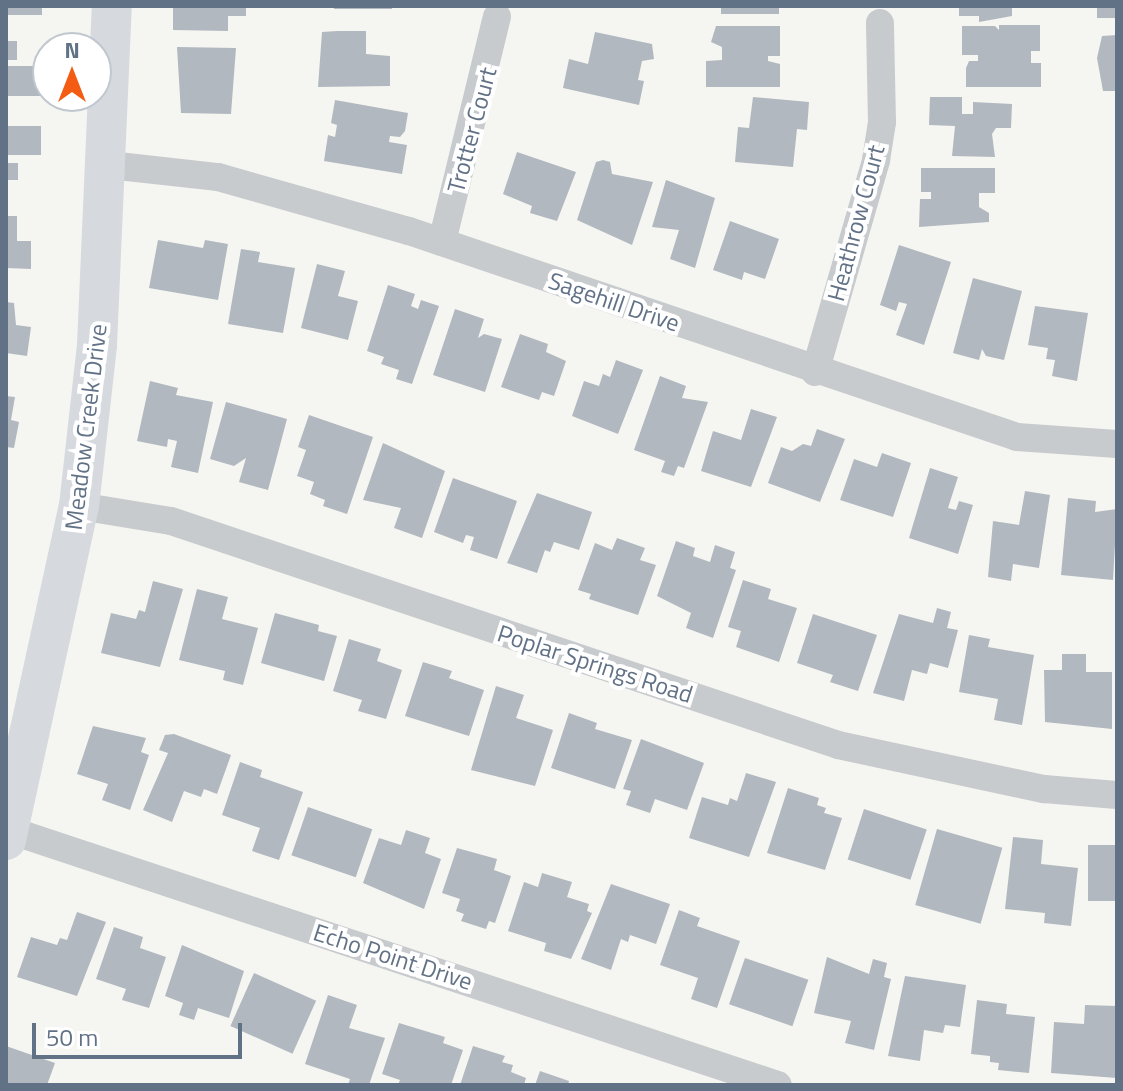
<!DOCTYPE html>
<style>
body{margin:0}
#map{position:relative;width:1123px;height:1091px;overflow:hidden;background:#f5f6f1;font-family:"Titillium Web",sans-serif}
div>[style]{position:absolute}
.building>*{inset:0;background:#b2b8bf;transform-origin:0 0}
.street>*{height:28px;margin:-14px;padding:0 14px;transform-origin:14px;border-radius:14px;background:#c8cbce}
.secondary>*{height:40px;margin:-20px;padding:0 20px;transform-origin:20px;border-radius:20px;background:#d6dadf}
span{translate:-50% -50%;white-space:nowrap;text-align:center;line-height:1.15;-webkit-text-stroke:8px #fff;paint-order:stroke}
.street-label{font-size:24px;color:#627286}
.frame{position:absolute;inset:0;border:8px solid #627286;pointer-events:none}
.north{position:absolute;left:32px;top:32px;width:80px;height:80px;box-sizing:border-box;background:#fff;border:2px solid #c0c7cf;border-radius:50%;rotate:0deg;font-size:22px;font-weight:700;line-height:32px;text-align:center;color:#627286}
.north::after{content:'';display:block;margin:auto;width:28px;height:36px;background:#f45c13;clip-path:polygon(50% 0,100% 100%,50% 72%,0 100%)}
.scale{position:absolute;left:32px;top:1023px;width:210px;height:36px;box-sizing:border-box;border:4px solid #627286;border-top:0;padding-left:10px;font-size:24px;line-height:28px;white-space:nowrap;color:#627286;-webkit-text-stroke:6px #fff;paint-order:stroke}
</style>
<div id="map">
<div class="building">
<div style="left:6px;top:6px;width:36px;height:9px"></div>
<div style="clip-path:polygon(173px 6px,246px 6px,246px 16px,228px 16px,228px 31px,173px 30px)"></div>
<div style="left:334px;top:6px;width:58px;height:3px"></div>
<div style="left:721px;top:6px;width:58px;height:8px"></div>
<div style="clip-path:polygon(959px 6px,1012px 6px,1012px 16px,979px 22px,979px 16px,959px 16px)"></div>
<div style="left:1097px;top:6px;width:20px;height:12px"></div>
<div style="clip-path:polygon(999px 25px,1040px 25px,1040px 51px,1031px 51px,1031px 63px,1041px 63px,1041px 87px,966px 87px,966px 68px,969px 61px,978px 61px,978px 55px,962px 55px,962px 26px,995px 26px,999px 30px)"></div>
<div style="clip-path:polygon(716px 26px,780px 26px,780px 56px,768px 56px,768px 61px,780px 64px,780px 87px,706px 87px,706px 61px,722px 60px,722px 47px,711px 42px)"></div>
<div style="clip-path:polygon(337px 31px,366px 31px,366px 54px,390px 56px,390px 86px,318px 87px,322px 32px)"></div>
<div style="clip-path:polygon(595px 32px,652px 44px,654px 59px,642px 61px,638px 80px,644px 81px,639px 105px,563px 88px,569px 59px,588px 64px)"></div>
<div style="clip-path:polygon(1117px 35px,1117px 91px,1103px 91px,1097px 58px,1102px 36px)"></div>
<div style="left:6px;top:41px;width:11px;height:19px"></div>
<div style="clip-path:polygon(177px 47px,236px 48px,231px 114px,181px 113px)"></div>
<div style="left:6px;top:66px;width:36px;height:30px"></div>
<div style="clip-path:polygon(753px 97px,809px 102px,807px 130px,797px 129px,793px 167px,735px 162px,738px 127px,749px 128px)"></div>
<div style="clip-path:polygon(930px 97px,962px 97px,962px 114px,973px 114px,973px 102px,1012px 104px,1011px 128px,996px 128px,992px 134px,995px 157px,952px 156px,955px 126px,929px 125px)"></div>
<div style="clip-path:polygon(335px 100px,408px 113px,405px 131px,400px 137px,390px 136px,389px 142px,407px 145px,402px 174px,324px 161px,328px 135px,335px 137px,337px 125px,331px 123px)"></div>
<div style="left:6px;top:126px;width:35px;height:29px"></div>
<div style="clip-path:polygon(517px 152px,576px 172px,557px 221px,530px 213px,532px 206px,503px 194px)"></div>
<div style="clip-path:polygon(603px 160px,610px 162px,612px 174px,653px 182px,632px 245px,577px 220px,596px 162px)"></div>
<div style="left:6px;top:163px;width:12px;height:17px"></div>
<div style="clip-path:polygon(921px 168px,995px 168px,995px 193px,979px 193px,979px 207px,989px 213px,989px 222px,919px 227px,920px 199px,931px 199px,931px 192px,921px 192px)"></div>
<div style="clip-path:polygon(666px 180px,715px 198px,695px 268px,670px 259px,679px 230px,652px 227px)"></div>
<div style="clip-path:polygon(6px 216px,17px 216px,17px 241px,31px 241px,31px 269px,6px 268px)"></div>
<div style="clip-path:polygon(730px 221px,779px 239px,765px 279px,744px 272px,742px 280px,713px 270px)"></div>
<div style="clip-path:polygon(158px 240px,203px 248px,205px 240px,228px 244px,218px 300px,149px 288px)"></div>
<div style="clip-path:polygon(899px 245px,951px 262px,924px 345px,896px 335px,907px 304px,899px 302px,896px 311px,880px 305px)"></div>
<div style="clip-path:polygon(241px 249px,260px 252px,258px 262px,295px 268px,283px 333px,228px 324px)"></div>
<div style="clip-path:polygon(317px 264px,345px 271px,338px 296px,358px 301px,348px 340px,301px 328px)"></div>
<div style="clip-path:polygon(973px 278px,1022px 291px,1004px 360px,986px 356px,982px 349px,979px 360px,953px 353px)"></div>
<div style="clip-path:polygon(388px 285px,415px 294px,411px 306px,418px 309px,421px 300px,439px 306px,412px 384px,396px 379px,399px 370px,381px 364px,384px 357px,367px 351px)"></div>
<div style="clip-path:polygon(6px 302px,14px 303px,16px 325px,31px 327px,27px 356px,6px 353px)"></div>
<div style="clip-path:polygon(1035px 306px,1088px 313px,1077px 381px,1052px 376px,1055px 360px,1046px 359px,1048px 348px,1028px 345px)"></div>
<div style="clip-path:polygon(455px 309px,484px 319px,478px 338px,484px 334px,502px 339px,485px 392px,433px 375px)"></div>
<div style="clip-path:polygon(520px 334px,548px 344px,546px 352px,566px 361px,554px 396px,542px 392px,539px 400px,501px 387px)"></div>
<div style="clip-path:polygon(616px 360px,643px 370px,618px 434px,572px 416px,584px 381px,599px 386px,603px 374px,610px 377px)"></div>
<div style="clip-path:polygon(660px 376px,686px 386px,682px 398px,708px 402px,684px 468px,678px 466px,674px 476px,661px 472px,665px 461px,634px 450px)"></div>
<div style="clip-path:polygon(150px 381px,178px 388px,176px 395px,213px 402px,198px 473px,171px 467px,177px 441px,168px 439px,167px 447px,137px 441px)"></div>
<div style="clip-path:polygon(6px 396px,15px 397px,11px 420px,19px 422px,14px 448px,6px 447px)"></div>
<div style="clip-path:polygon(226px 402px,287px 419px,268px 490px,239px 482px,246px 458px,234px 466px,210px 459px)"></div>
<div style="clip-path:polygon(751px 409px,777px 417px,751px 487px,701px 471px,713px 431px,741px 440px)"></div>
<div style="clip-path:polygon(309px 415px,373px 437px,347px 514px,323px 506px,325px 500px,310px 494px,314px 482px,297px 476px,306px 450px,298px 447px)"></div>
<div style="clip-path:polygon(817px 429px,845px 439px,820px 502px,768px 483px,781px 447px,792px 451px,803px 444px,811px 446px)"></div>
<div style="clip-path:polygon(383px 443px,445px 471px,422px 538px,394px 528px,401px 508px,363px 500px)"></div>
<div style="clip-path:polygon(882px 453px,911px 463px,893px 517px,840px 500px,854px 459px,877px 467px)"></div>
<div style="clip-path:polygon(930px 468px,958px 477px,948px 508px,956px 510px,959px 501px,973px 505px,958px 554px,909px 538px)"></div>
<div style="clip-path:polygon(453px 478px,517px 501px,497px 559px,470px 550px,474px 537px,466px 535px,463px 543px,434px 532px)"></div>
<div style="clip-path:polygon(1025px 491px,1050px 495px,1039px 568px,1013px 564px,1011px 581px,988px 577px,993px 521px,1019px 525px)"></div>
<div style="clip-path:polygon(537px 493px,592px 512px,579px 550px,554px 542px,550px 552px,545px 550px,537px 573px,507px 563px)"></div>
<div style="clip-path:polygon(1068px 498px,1096px 501px,1095px 512px,1117px 509px,1113px 580px,1061px 575px)"></div>
<div style="clip-path:polygon(617px 538px,645px 548px,640px 560px,656px 565px,638px 615px,589px 599px,591px 594px,578px 590px,595px 543px,612px 550px)"></div>
<div style="clip-path:polygon(676px 541px,695px 548px,693px 556px,710px 562px,715px 545px,735px 552px,730px 568px,736px 570px,713px 638px,686px 628px,691px 613px,657px 596px)"></div>
<div style="clip-path:polygon(743px 580px,771px 589px,768px 599px,797px 608px,779px 662px,736px 647px,741px 631px,728px 627px)"></div>
<div style="clip-path:polygon(153px 581px,183px 589px,160px 667px,101px 653px,111px 613px,136px 619px,139px 610px,145px 612px)"></div>
<div style="clip-path:polygon(197px 589px,228px 597px,222px 619px,258px 628px,243px 685px,223px 680px,225px 671px,179px 660px)"></div>
<div style="clip-path:polygon(937px 608px,951px 612px,947px 628px,958px 630px,948px 668px,930px 663px,927px 674px,912px 670px,904px 701px,873px 693px,899px 614px,933px 623px)"></div>
<div style="clip-path:polygon(275px 613px,319px 625px,318px 631px,337px 636px,324px 681px,261px 663px)"></div>
<div style="clip-path:polygon(813px 614px,877px 635px,858px 691px,830px 682px,833px 675px,797px 663px)"></div>
<div style="clip-path:polygon(969px 635px,990px 639px,988px 647px,1034px 655px,1022px 725px,994px 720px,998px 699px,959px 692px)"></div>
<div style="clip-path:polygon(349px 639px,381px 649px,377px 661px,402px 670px,386px 719px,358px 711px,362px 700px,333px 691px)"></div>
<div style="clip-path:polygon(1062px 654px,1086px 654px,1086px 672px,1112px 672px,1112px 729px,1045px 722px,1044px 670px,1062px 670px)"></div>
<div style="clip-path:polygon(423px 662px,452px 671px,449px 678px,484px 690px,469px 736px,405px 716px)"></div>
<div style="clip-path:polygon(496px 686px,524px 695px,516px 718px,553px 730px,535px 786px,471px 770px)"></div>
<div style="clip-path:polygon(569px 713px,597px 723px,595px 729px,632px 740px,615px 789px,551px 768px)"></div>
<div style="clip-path:polygon(93px 726px,146px 738px,141px 752px,149px 755px,130px 810px,102px 800px,108px 784px,77px 774px)"></div>
<div style="clip-path:polygon(174px 734px,231px 755px,217px 794px,204px 789px,201px 797px,184px 791px,172px 822px,143px 810px,168px 753px,159px 750px,165px 735px)"></div>
<div style="clip-path:polygon(641px 739px,704px 763px,687px 810px,655px 799px,650px 813px,626px 805px,631px 791px,623px 789px)"></div>
<div style="clip-path:polygon(240px 762px,262px 770px,260px 777px,303px 792px,279px 860px,252px 851px,260px 828px,222px 815px)"></div>
<div style="clip-path:polygon(746px 773px,776px 782px,749px 857px,689px 838px,702px 797px,728px 805px,730px 798px,737px 801px)"></div>
<div style="clip-path:polygon(788px 788px,819px 798px,817px 805px,826px 808px,824px 813px,842px 818px,825px 870px,767px 853px)"></div>
<div style="left:308px;top:807px;width:68px;height:51px;rotate:19deg"></div>
<div style="left:864px;top:809px;width:66px;height:53px;rotate:18deg"></div>
<div style="left:937px;top:829px;width:68px;height:79px;rotate:16deg"></div>
<div style="clip-path:polygon(406px 830px,430px 838px,425px 853px,441px 859px,424px 909px,363px 883px,379px 838px,401px 845px)"></div>
<div style="clip-path:polygon(1013px 837px,1043px 840px,1041px 864px,1078px 868px,1071px 926px,1044px 923px,1045px 913px,1005px 909px)"></div>
<div style="left:1117px;top:845px;width:56px;height:29px;rotate:90deg"></div>
<div style="clip-path:polygon(457px 848px,497px 859px,494px 870px,511px 876px,495px 923px,489px 921px,486px 929px,461px 921px,464px 914px,456px 911px,460px 899px,442px 893px)"></div>
<div style="clip-path:polygon(542px 873px,572px 882px,567px 897px,589px 904px,587px 911px,592px 913px,571px 959px,544px 951px,546px 943px,508px 931px,524px 882px,538px 887px)"></div>
<div style="clip-path:polygon(611px 884px,670px 904px,656px 944px,630px 935px,628px 942px,621px 939px,611px 970px,581px 959px)"></div>
<div style="clip-path:polygon(679px 910px,700px 918px,697px 926px,740px 941px,717px 1008px,691px 999px,698px 978px,660px 965px)"></div>
<div style="clip-path:polygon(77px 912px,106px 922px,77px 996px,17px 977px,31px 937px,57px 945px,60px 938px,67px 940px)"></div>
<div style="clip-path:polygon(114px 927px,143px 937px,140px 948px,166px 957px,149px 1008px,122px 1000px,126px 989px,96px 979px)"></div>
<div style="clip-path:polygon(182px 945px,244px 971px,229px 1018px,198px 1008px,194px 1020px,179px 1015px,183px 1003px,165px 996px)"></div>
<div style="clip-path:polygon(827px 957px,869px 974px,873px 959px,887px 963px,884px 977px,891px 979px,874px 1050px,845px 1043px,851px 1021px,814px 1013px)"></div>
<div style="left:745px;top:958px;width:67px;height:49px;rotate:19deg"></div>
<div style="left:254px;top:973px;width:68px;height:58px;rotate:24deg"></div>
<div style="clip-path:polygon(905px 976px,966px 985px,960px 1027px,945px 1025px,943px 1033px,924px 1030px,920px 1061px,888px 1056px)"></div>
<div style="clip-path:polygon(328px 995px,357px 1005px,349px 1028px,385px 1038px,369px 1085px,348px 1085px,350px 1079px,305px 1064px)"></div>
<div style="clip-path:polygon(977px 1000px,1007px 1004px,1006px 1014px,1035px 1017px,1029px 1073px,998px 1070px,999px 1063px,990px 1062px,990px 1056px,971px 1054px)"></div>
<div style="clip-path:polygon(1085px 1005px,1117px 1006px,1117px 1078px,1051px 1073px,1054px 1022px,1084px 1024px)"></div>
<div style="clip-path:polygon(399px 1023px,445px 1037px,443px 1043px,463px 1050px,451px 1085px,398px 1085px,400px 1080px,382px 1074px)"></div>
<div style="clip-path:polygon(6px 1046px,55px 1063px,47px 1085px,6px 1085px)"></div>
<div style="clip-path:polygon(473px 1046px,505px 1056px,502px 1062px,513px 1065px,511px 1072px,526px 1078px,524px 1085px,460px 1085px)"></div>
<div style="clip-path:polygon(540px 1071px,569px 1081px,568px 1085px,535px 1085px)"></div>
</div>
<div class="street">
<div style="left:109px;top:165px;width:110px;rotate:6.3deg"></div>
<div style="left:218px;top:177px;width:198px;rotate:15.8deg"></div>
<div style="left:409px;top:231px;width:642px;rotate:18.72deg"></div>
<div style="left:1017px;top:437px;width:100px;rotate:4deg"></div>
<div style="left:442px;top:242px;width:232px;rotate:-76.3deg"></div>
<div style="left:815px;top:372px;width:221px;rotate:-73.9deg"></div>
<div style="left:876px;top:160px;width:38px;rotate:-81deg"></div>
<div style="left:882px;top:122px;width:99px;rotate:-91.2deg"></div>
<div style="left:79px;top:506px;width:93px;rotate:9.3deg"></div>
<div style="left:171px;top:521px;width:704px;rotate:18.56deg"></div>
<div style="left:838px;top:745px;width:211px;rotate:12.1deg"></div>
<div style="left:1044px;top:789px;width:73px;rotate:4.7deg"></div>
<div style="left:9px;top:830px;width:810px;rotate:18.35deg"></div>
</div>
<div class="secondary">
<div style="left:6px;top:840px;width:342px;rotate:-77.7deg"></div>
<div style="left:79px;top:506px;width:162px;rotate:-83.6deg"></div>
<div style="left:97px;top:345px;width:339px;rotate:-87.5deg"></div>
</div>
<div class="street-label">
<span style="left:472px;top:130px;rotate:-75deg">Trotter Court</span>
<span style="left:856px;top:223px;rotate:-75deg">Heathrow Court</span>
<span style="left:614px;top:302px;rotate:19deg">Sagehill Drive</span>
<span style="left:86px;top:427px;rotate:-83deg">Meadow Creek Drive</span>
<span style="left:595px;top:664px;rotate:18deg">Poplar Springs Road</span>
<span style="left:393px;top:957px;rotate:18deg">Echo Point Drive</span>
</div>
<div class="frame"></div>
<div class="north">N</div>
<div class="scale">50 m</div>
</div>
